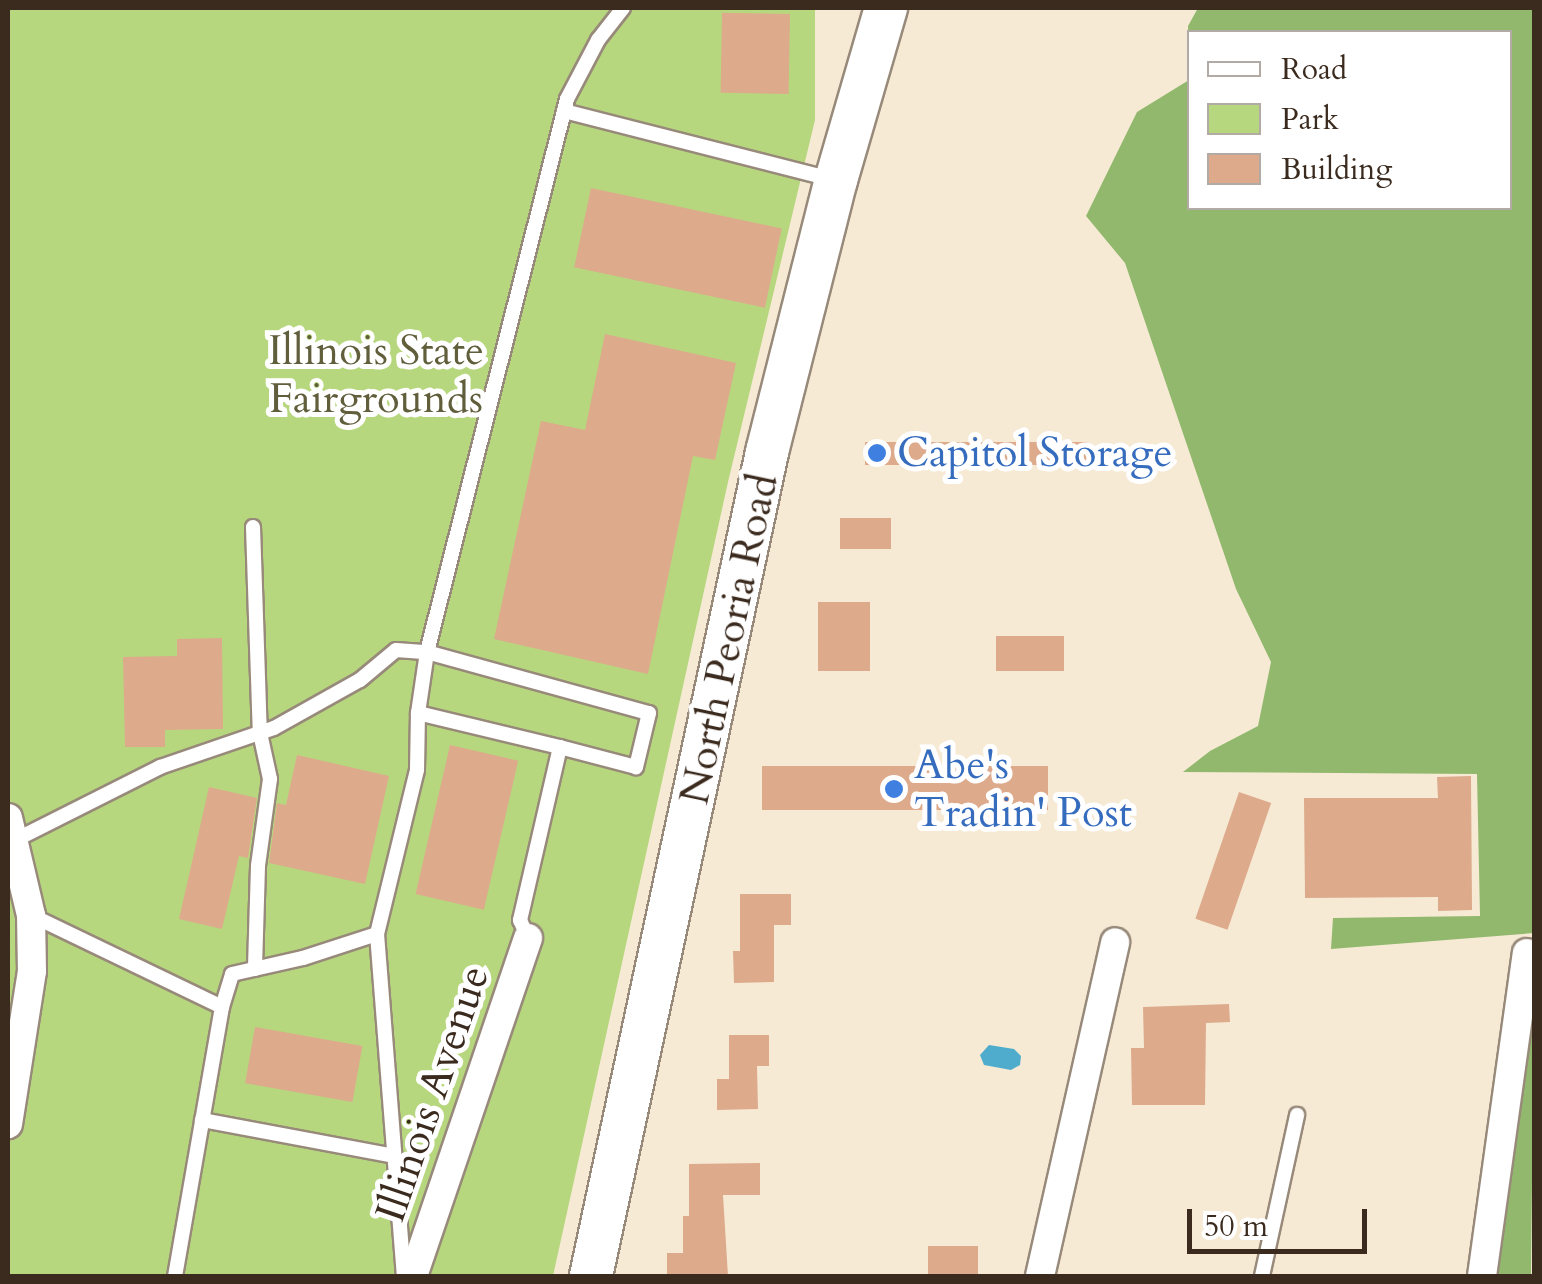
<!DOCTYPE html>
<style>
body{margin:0}
#map{position:relative;width:1542px;height:1284px;overflow:hidden;background:#f6ead5;font-family:Cardo,serif}
div>[style]{position:absolute}
.green>*{inset:0;background:#b7d77e}
.forest>*{inset:0;background:#91b86d}
.water>*{inset:0;background:#4faccd}
.building>*{inset:0;background:#ddaa8c;transform-origin:0 0}
.roads{filter:drop-shadow(2px 0 #988a7a) drop-shadow(-2px 0 #988a7a) drop-shadow(0 2px #988a7a) drop-shadow(0 -2px #988a7a)}
.lane>*{height:14px;margin:-7px;padding:0 7px;transform-origin:7px;border-radius:7px;background:#fff}
.street>*{height:28px;margin:-14px;padding:0 14px;transform-origin:14px;border-radius:14px;background:#fff}
.primary>*{height:42px;margin:-21px;padding:0 21px;transform-origin:21px;border-radius:21px;background:#fff}
.dots>*{width:28px;height:28px;translate:-50% -50%;box-sizing:border-box;border:5px solid #fff;border-radius:50%}
span{translate:-50% -50%;white-space:nowrap;text-align:center;line-height:1.15;-webkit-text-stroke:10px #fff;paint-order:stroke}
.park-label{font-size:42px;color:#605e3b}
.shop-label{font-size:42px;color:#366cbe}
.left{translate:0 -50%;text-align:left}
.street-label{font-size:42px;color:#3b2a1e}
.frame{position:absolute;inset:0;border:10px solid #3b2a1e;pointer-events:none}
.legend{position:absolute;left:1187px;top:30px;width:325px;height:180px;box-sizing:border-box;background:#fff;border:2px solid #b1aaa5;margin:0;padding:12px 18px;list-style:none;font-size:30px;color:#3b2a1e}
.legend li{display:flex;align-items:center;gap:20px;height:50px}
.legend b{width:50px;border:2px solid #b1aaa5}
.scale{position:absolute;left:1187px;top:1209px;width:180px;height:45px;box-sizing:border-box;border:5px solid #3b2a1e;border-top:0;padding-left:12px;font-size:30px;line-height:35px;white-space:nowrap;color:#3b2a1e;-webkit-text-stroke:8px #fff;paint-order:stroke}
</style>
<div id="map">
<div class="green">
<div style="clip-path:polygon(8px 8px,815px 8px,815px 120px,728px 482px,553px 1276px,8px 1276px)"></div>
</div>
<div class="forest">
<div style="clip-path:polygon(1198px 8px,1534px 8px,1534px 933px,1331px 949px,1333px 918px,1480px 916px,1477px 774px,1183px 772px,1210px 751px,1258px 726px,1271px 662px,1236px 589px,1125px 263px,1086px 216px,1137px 112px,1189px 80px,1190px 208px,1510px 208px,1510px 32px,1190px 32px,1189px 62px,1188px 26px)"></div>
<div style="clip-path:polygon(1534px 992px,1531px 1276px,1492px 1276px)"></div>
</div>
<div class="water">
<div style="clip-path:polygon(989px 1045px,1014px 1049px,1021px 1056px,1020px 1065px,1011px 1070px,984px 1065px,980px 1055px)"></div>
</div>
<div class="building">
<div style="left:790px;top:14px;width:80px;height:68px;rotate:91deg"></div>
<div style="left:591px;top:188px;width:195px;height:81px;rotate:12deg"></div>
<div style="clip-path:polygon(605px 334px,736px 363px,715px 460px,693px 456px,648px 674px,494px 639px,541px 421px,585px 430px)"></div>
<div style="left:1087px;top:442px;width:23px;height:222px;rotate:90deg"></div>
<div style="left:840px;top:518px;width:51px;height:31px"></div>
<div style="left:818px;top:602px;width:52px;height:69px"></div>
<div style="left:1064px;top:636px;width:35px;height:68px;rotate:90deg"></div>
<div style="clip-path:polygon(222px 638px,223px 729px,165px 730px,165px 747px,125px 747px,123px 657px,177px 656px,177px 639px)"></div>
<div style="left:450px;top:745px;width:70px;height:153px;rotate:13deg"></div>
<div style="clip-path:polygon(297px 755px,389px 776px,365px 884px,269px 863px,277px 803px,286px 805px)"></div>
<div style="left:1048px;top:766px;width:44px;height:286px;rotate:90deg"></div>
<div style="clip-path:polygon(1471px 776px,1472px 910px,1438px 911px,1438px 897px,1305px 898px,1304px 798px,1438px 798px,1437px 777px)"></div>
<div style="clip-path:polygon(209px 787px,257px 798px,248px 858px,239px 856px,222px 929px,179px 919px)"></div>
<div style="left:1239px;top:792px;width:34px;height:134px;rotate:19deg"></div>
<div style="clip-path:polygon(740px 894px,791px 894px,791px 925px,774px 925px,774px 982px,734px 983px,733px 951px,740px 951px)"></div>
<div style="clip-path:polygon(1229px 1004px,1230px 1022px,1206px 1023px,1205px 1105px,1132px 1105px,1131px 1048px,1144px 1048px,1143px 1007px)"></div>
<div style="left:255px;top:1027px;width:109px;height:57px;rotate:10deg"></div>
<div style="clip-path:polygon(729px 1035px,769px 1035px,769px 1066px,757px 1066px,758px 1109px,717px 1110px,717px 1079px,729px 1079px)"></div>
<div style="clip-path:polygon(760px 1163px,760px 1195px,723px 1195px,728px 1276px,667px 1276px,667px 1253px,683px 1253px,683px 1216px,689px 1216px,689px 1164px)"></div>
<div style="left:978px;top:1246px;width:30px;height:50px;rotate:90deg"></div>
</div>
<div class="roads">
<div class="lane">
<div style="left:564px;top:111px;width:275px;rotate:14.3deg"></div>
<div style="left:253px;top:527px;width:206px;rotate:88.1deg"></div>
<div style="left:260px;top:733px;width:47px;rotate:77.7deg"></div>
<div style="left:270px;top:779px;width:88px;rotate:97.9deg"></div>
<div style="left:258px;top:866px;width:103px;rotate:91.7deg"></div>
<div style="left:418px;top:713px;width:146px;rotate:13.5deg"></div>
<div style="left:560px;top:747px;width:178px;rotate:103deg"></div>
<div style="left:520px;top:920px;width:20px;rotate:66deg"></div>
<div style="left:13px;top:841px;width:165px;rotate:-26.7deg"></div>
<div style="left:160px;top:767px;width:120px;rotate:-18.9deg"></div>
<div style="left:274px;top:728px;width:98px;rotate:-29.2deg"></div>
<div style="left:360px;top:680px;width:47px;rotate:-39.8deg"></div>
<div style="left:396px;top:650px;width:31px;rotate:4deg"></div>
<div style="left:427px;top:652px;width:230px;rotate:15.4deg"></div>
<div style="left:649px;top:713px;width:56px;rotate:103.5deg"></div>
<div style="left:636px;top:767px;width:79px;rotate:-165.3deg"></div>
<div style="left:31px;top:915px;width:212px;rotate:25.7deg"></div>
<div style="left:222px;top:1007px;width:273px;rotate:99.9deg"></div>
<div style="left:377px;top:934px;width:169px;rotate:-76.3deg"></div>
<div style="left:417px;top:770px;width:57px;rotate:-89deg"></div>
<div style="left:418px;top:713px;width:62px;rotate:-81.6deg"></div>
<div style="left:427px;top:652px;width:570px;rotate:-75.79deg"></div>
<div style="left:567px;top:99px;width:67px;rotate:-62.3deg"></div>
<div style="left:598px;top:40px;width:41px;rotate:-52deg"></div>
<div style="left:222px;top:1007px;width:34px;rotate:-73deg"></div>
<div style="left:232px;top:974px;width:73px;rotate:-12.7deg"></div>
<div style="left:303px;top:958px;width:78px;rotate:-18deg"></div>
<div style="left:377px;top:934px;width:343px;rotate:85.5deg"></div>
<div style="left:202px;top:1120px;width:195px;rotate:10.6deg"></div>
<div style="left:1262px;top:1276px;width:165px;rotate:-77.7deg"></div>
</div>
<div class="street">
<div style="left:8px;top:818px;width:100px;rotate:76.7deg"></div>
<div style="left:31px;top:915px;width:56px;rotate:89deg"></div>
<div style="left:32px;top:971px;width:155px;rotate:98.9deg"></div>
<div style="left:413px;top:1276px;width:357px;rotate:-71.2deg"></div>
<div style="left:1040px;top:1276px;width:342px;rotate:-77.3deg"></div>
<div style="left:1482px;top:1276px;width:326px;rotate:-82.1deg"></div>
</div>
<div class="primary">
<div style="left:591px;top:1276px;width:843px;rotate:-77.94deg"></div>
<div style="left:767px;top:452px;width:281px;rotate:-75.8deg"></div>
<div style="left:836px;top:180px;width:179px;rotate:-73.8deg"></div>
</div>
</div>
<div class="dots">
<div style="left:877px;top:453px;background:#3f7fe0"></div>
<div style="left:894px;top:789px;background:#3f7fe0"></div>
</div>
<div class="park-label">
<span style="left:376px;top:375px">Illinois State<br>Fairgrounds</span>
</div>
<div class="shop-label">
<span class="left" style="left:897px;top:453px">Capitol Storage</span>
<span class="left" style="left:914px;top:789px">Abe's<br>Tradin' Post</span>
</div>
<div class="street-label">
<span style="left:729px;top:639px;rotate:-78deg">North Peoria Road</span>
<span style="left:433px;top:1094px;rotate:-71deg">Illinois Avenue</span>
</div>
<div class="frame"></div>
<ul class="legend">
<li><b style="height:12px;background:#fff"></b>Road</li>
<li><b style="height:28px;background:#b7d77e"></b>Park</li>
<li><b style="height:28px;background:#ddaa8c"></b>Building</li>
</ul>
<div class="scale">50 m</div>
</div>
